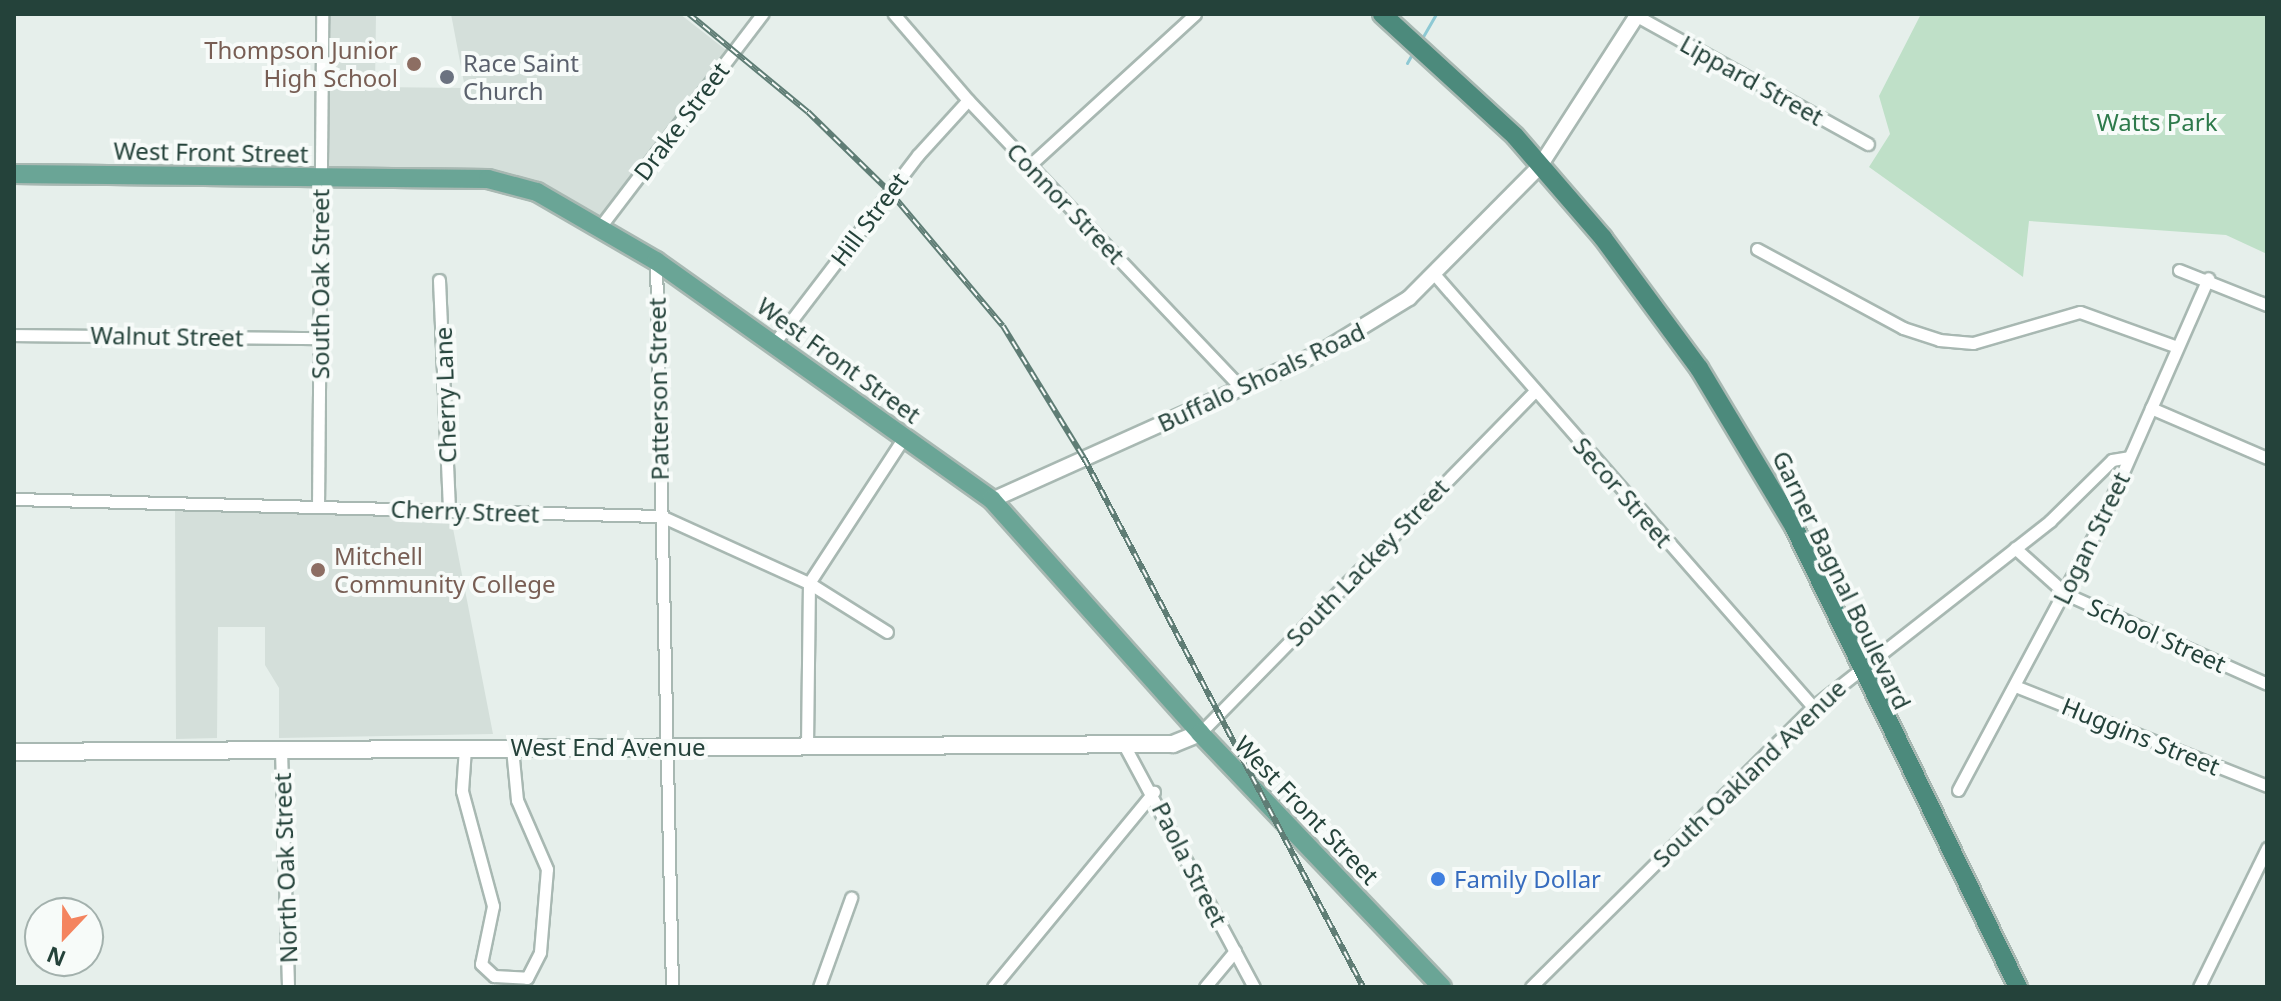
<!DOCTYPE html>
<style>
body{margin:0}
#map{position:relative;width:2281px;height:1001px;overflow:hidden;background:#e6efeb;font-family:"Noto Sans",sans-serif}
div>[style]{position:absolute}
.built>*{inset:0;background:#d4dfda}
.green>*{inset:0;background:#bfe0c8}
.stream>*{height:3px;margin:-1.5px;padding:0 1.5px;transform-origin:1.5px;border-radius:1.5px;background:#8ec9d4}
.roads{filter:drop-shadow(2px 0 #a8b8b2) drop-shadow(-2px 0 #a8b8b2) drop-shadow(0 2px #a8b8b2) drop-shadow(0 -2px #a8b8b2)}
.minor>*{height:11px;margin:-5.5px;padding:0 5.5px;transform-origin:5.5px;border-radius:5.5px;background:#fff}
.tertiary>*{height:14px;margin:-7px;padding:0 7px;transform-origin:7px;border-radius:7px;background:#fff}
.secondary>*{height:16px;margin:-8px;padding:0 8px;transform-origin:8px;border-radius:8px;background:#fff}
.primary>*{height:18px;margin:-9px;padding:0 9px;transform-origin:9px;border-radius:9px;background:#6aa596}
.trunk>*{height:18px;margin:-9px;padding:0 9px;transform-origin:9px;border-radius:9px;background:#4c8a7c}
.rail>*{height:6px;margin-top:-3px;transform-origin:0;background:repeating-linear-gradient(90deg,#f7fbf9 0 9px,#5f7d75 0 18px);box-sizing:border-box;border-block:2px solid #5f7d75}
.dots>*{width:22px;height:22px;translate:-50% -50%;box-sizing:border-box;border:4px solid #f7fbf9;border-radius:50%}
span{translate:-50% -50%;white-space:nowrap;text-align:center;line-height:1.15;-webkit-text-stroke:8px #f7fbf9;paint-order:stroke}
.education-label{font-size:24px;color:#785e54}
.right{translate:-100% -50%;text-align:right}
.left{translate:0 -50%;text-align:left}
.worship-label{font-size:24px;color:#5b616d}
.street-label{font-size:24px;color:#24423a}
.park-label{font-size:24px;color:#2d7a4b}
.shop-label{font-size:24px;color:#366cbe}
.frame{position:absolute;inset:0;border:16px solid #24423a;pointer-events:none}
.north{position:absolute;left:24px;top:897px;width:80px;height:80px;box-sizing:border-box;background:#f7fbf9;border:2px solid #a3b1ad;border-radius:50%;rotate:202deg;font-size:22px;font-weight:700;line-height:32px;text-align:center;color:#24423a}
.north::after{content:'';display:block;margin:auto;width:28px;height:36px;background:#f4845f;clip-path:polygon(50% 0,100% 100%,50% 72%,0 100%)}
</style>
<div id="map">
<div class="built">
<div style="clip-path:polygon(328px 14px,376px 14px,375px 87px,465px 88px,451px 14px,680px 14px,726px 50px,600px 217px,554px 193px,326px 171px)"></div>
<div style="clip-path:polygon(175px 506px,450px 513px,493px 734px,279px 738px,279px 688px,265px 665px,265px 627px,218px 627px,217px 738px,176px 739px)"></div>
</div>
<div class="green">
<div style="clip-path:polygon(1921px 14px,2267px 14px,2267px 254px,2226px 235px,2029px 221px,2023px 277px,1869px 167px,1890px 134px,1879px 96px)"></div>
</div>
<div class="stream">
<div style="left:1421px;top:40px;width:30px;rotate:-60deg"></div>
<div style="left:1407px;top:63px;width:13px;rotate:-61deg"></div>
</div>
<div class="roads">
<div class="minor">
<div style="left:894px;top:14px;width:113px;rotate:49.3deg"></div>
<div style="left:968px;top:100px;width:398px;rotate:46.5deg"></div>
<div style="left:1637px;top:16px;width:264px;rotate:29deg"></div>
<div style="left:1031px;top:164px;width:222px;rotate:-42.4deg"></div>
<div style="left:600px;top:227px;width:268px;rotate:-52.7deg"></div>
<div style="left:1757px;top:249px;width:166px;rotate:28.4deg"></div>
<div style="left:1903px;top:328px;width:38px;rotate:18deg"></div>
<div style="left:1939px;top:340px;width:34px;rotate:5deg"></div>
<div style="left:1973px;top:343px;width:111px;rotate:-16.2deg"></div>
<div style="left:2080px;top:312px;width:103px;rotate:19.8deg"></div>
<div style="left:656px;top:261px;width:726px;rotate:88.74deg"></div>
<div style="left:2179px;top:270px;width:95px;rotate:21.7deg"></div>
<div style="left:1435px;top:275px;width:574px;rotate:48.81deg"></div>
<div style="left:439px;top:280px;width:230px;rotate:87.5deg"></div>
<div style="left:14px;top:335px;width:306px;rotate:0.6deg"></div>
<div style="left:775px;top:342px;width:235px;rotate:-52.6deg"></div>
<div style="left:918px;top:155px;width:74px;rotate:-47.7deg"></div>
<div style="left:2151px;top:408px;width:126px;rotate:23.3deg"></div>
<div style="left:14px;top:499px;width:647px;rotate:1.51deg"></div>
<div style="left:661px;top:516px;width:162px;rotate:24.4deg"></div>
<div style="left:809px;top:583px;width:92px;rotate:32.1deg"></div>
<div style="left:318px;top:507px;width:493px;rotate:-89.5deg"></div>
<div style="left:2015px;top:548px;width:69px;rotate:42deg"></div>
<div style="left:2066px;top:594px;width:220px;rotate:24.1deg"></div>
<div style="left:2015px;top:686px;width:271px;rotate:21.6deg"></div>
<div style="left:1200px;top:733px;width:479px;rotate:-45.6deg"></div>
<div style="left:1123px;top:743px;width:277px;rotate:61.8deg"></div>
<div style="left:807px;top:746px;width:163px;rotate:-89.3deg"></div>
<div style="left:809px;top:583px;width:176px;rotate:-56.9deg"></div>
<div style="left:465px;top:748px;width:43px;rotate:94deg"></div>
<div style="left:462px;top:791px;width:119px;rotate:74.9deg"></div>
<div style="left:493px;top:906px;width:59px;rotate:101.7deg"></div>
<div style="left:481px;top:964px;width:18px;rotate:43deg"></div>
<div style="left:494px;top:976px;width:33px;rotate:3deg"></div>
<div style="left:527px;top:978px;width:29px;rotate:-63deg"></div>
<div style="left:540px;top:952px;width:83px;rotate:-85.2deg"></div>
<div style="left:547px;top:869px;width:75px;rotate:-113.5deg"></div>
<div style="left:517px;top:800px;width:52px;rotate:-95.5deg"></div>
<div style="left:281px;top:750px;width:237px;rotate:88.3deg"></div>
<div style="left:1958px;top:790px;width:306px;rotate:-61.9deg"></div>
<div style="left:2102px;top:520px;width:264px;rotate:-66.3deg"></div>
<div style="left:819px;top:987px;width:95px;rotate:-70.2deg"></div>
<div style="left:993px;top:987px;width:253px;rotate:-50.5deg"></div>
<div style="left:1205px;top:987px;width:47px;rotate:-50.2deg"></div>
<div style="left:1531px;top:987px;width:397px;rotate:-44.8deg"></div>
<div style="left:1813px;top:707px;width:301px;rotate:-38.1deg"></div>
<div style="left:2050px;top:521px;width:87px;rotate:-44.5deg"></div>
<div style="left:2112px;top:460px;width:17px;rotate:-10deg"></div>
<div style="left:2199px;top:987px;width:155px;rotate:-63.9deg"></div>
</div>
<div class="tertiary">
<div style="left:992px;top:500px;width:361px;rotate:-24.2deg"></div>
<div style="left:1321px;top:352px;width:103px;rotate:-31.5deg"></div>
<div style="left:1409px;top:298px;width:186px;rotate:-45.2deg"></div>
<div style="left:1540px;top:166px;width:181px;rotate:-57.2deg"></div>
</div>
<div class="secondary">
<div style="left:14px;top:752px;width:1159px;rotate:-0.4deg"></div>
<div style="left:1173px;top:744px;width:29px;rotate:-22deg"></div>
</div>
<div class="primary">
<div style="left:14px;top:174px;width:474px;rotate:0.6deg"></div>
<div style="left:488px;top:179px;width:51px;rotate:14.9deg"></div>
<div style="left:537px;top:192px;width:138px;rotate:30.1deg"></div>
<div style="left:656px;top:261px;width:412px;rotate:35.4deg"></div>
<div style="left:992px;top:500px;width:312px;rotate:48.2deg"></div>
<div style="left:1200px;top:733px;width:351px;rotate:46.4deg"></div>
</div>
<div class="trunk">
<div style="left:1382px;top:14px;width:180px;rotate:42.5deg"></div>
<div style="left:1515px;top:136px;width:135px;rotate:49.2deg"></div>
<div style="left:1603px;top:238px;width:162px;rotate:53.6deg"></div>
<div style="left:1699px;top:368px;width:185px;rotate:59.1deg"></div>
<div style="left:1794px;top:527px;width:512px;rotate:64.04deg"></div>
</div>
</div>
<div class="rail">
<div style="left:689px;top:14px;width:154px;rotate:39.5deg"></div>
<div style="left:808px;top:112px;width:115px;rotate:44.3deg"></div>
<div style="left:890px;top:192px;width:175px;rotate:49.9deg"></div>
<div style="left:1003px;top:326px;width:155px;rotate:58.5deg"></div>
<div style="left:1084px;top:458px;width:598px;rotate:62.19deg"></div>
</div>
<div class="dots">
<div style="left:414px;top:64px;background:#8d6e63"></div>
<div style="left:447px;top:77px;background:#6b7280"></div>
<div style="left:318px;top:570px;background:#8d6e63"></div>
<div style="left:1438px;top:879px;background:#3f7fe0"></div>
</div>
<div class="education-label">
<span class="right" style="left:398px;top:64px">Thompson Junior<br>High School</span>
<span class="left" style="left:334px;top:570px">Mitchell<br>Community College</span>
</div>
<div class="worship-label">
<span class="left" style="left:463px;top:77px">Race Saint<br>Church</span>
</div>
<div class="street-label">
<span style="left:1752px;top:80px;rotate:29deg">Lippard Street</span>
<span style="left:681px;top:121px;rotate:-53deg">Drake Street</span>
<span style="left:211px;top:152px;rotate:1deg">West Front Street</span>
<span style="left:1066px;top:203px;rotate:46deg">Connor Street</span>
<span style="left:869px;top:219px;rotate:-53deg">Hill Street</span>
<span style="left:320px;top:284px;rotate:-90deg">South Oak Street</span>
<span style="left:167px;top:336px;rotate:1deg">Walnut Street</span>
<span style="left:839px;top:360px;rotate:36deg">West Front Street</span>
<span style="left:1261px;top:377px;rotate:-25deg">Buffalo Shoals Road</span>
<span style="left:658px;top:389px;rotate:-91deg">Patterson Street</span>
<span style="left:445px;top:395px;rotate:-92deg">Cherry Lane</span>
<span style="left:1623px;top:492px;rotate:49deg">Secor Street</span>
<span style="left:465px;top:511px;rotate:2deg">Cherry Street</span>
<span style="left:2091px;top:538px;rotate:-64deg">Logan Street</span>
<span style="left:1367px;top:562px;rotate:-46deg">South Lackey Street</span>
<span style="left:1842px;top:580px;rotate:64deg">Garner Bagnal Boulevard</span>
<span style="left:2157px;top:635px;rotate:24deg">School Street</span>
<span style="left:2141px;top:736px;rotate:22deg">Huggins Street</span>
<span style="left:608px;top:747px">West End Avenue</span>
<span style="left:1749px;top:773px;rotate:-44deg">South Oakland Avenue</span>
<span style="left:1307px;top:810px;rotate:46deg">West Front Street</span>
<span style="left:1190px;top:864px;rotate:63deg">Paola Street</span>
<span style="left:285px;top:868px;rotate:-92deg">North Oak Street</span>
</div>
<div class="park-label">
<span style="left:2157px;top:122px">Watts Park</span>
</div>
<div class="shop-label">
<span class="left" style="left:1454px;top:879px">Family Dollar</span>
</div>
<div class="frame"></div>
<div class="north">N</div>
</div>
